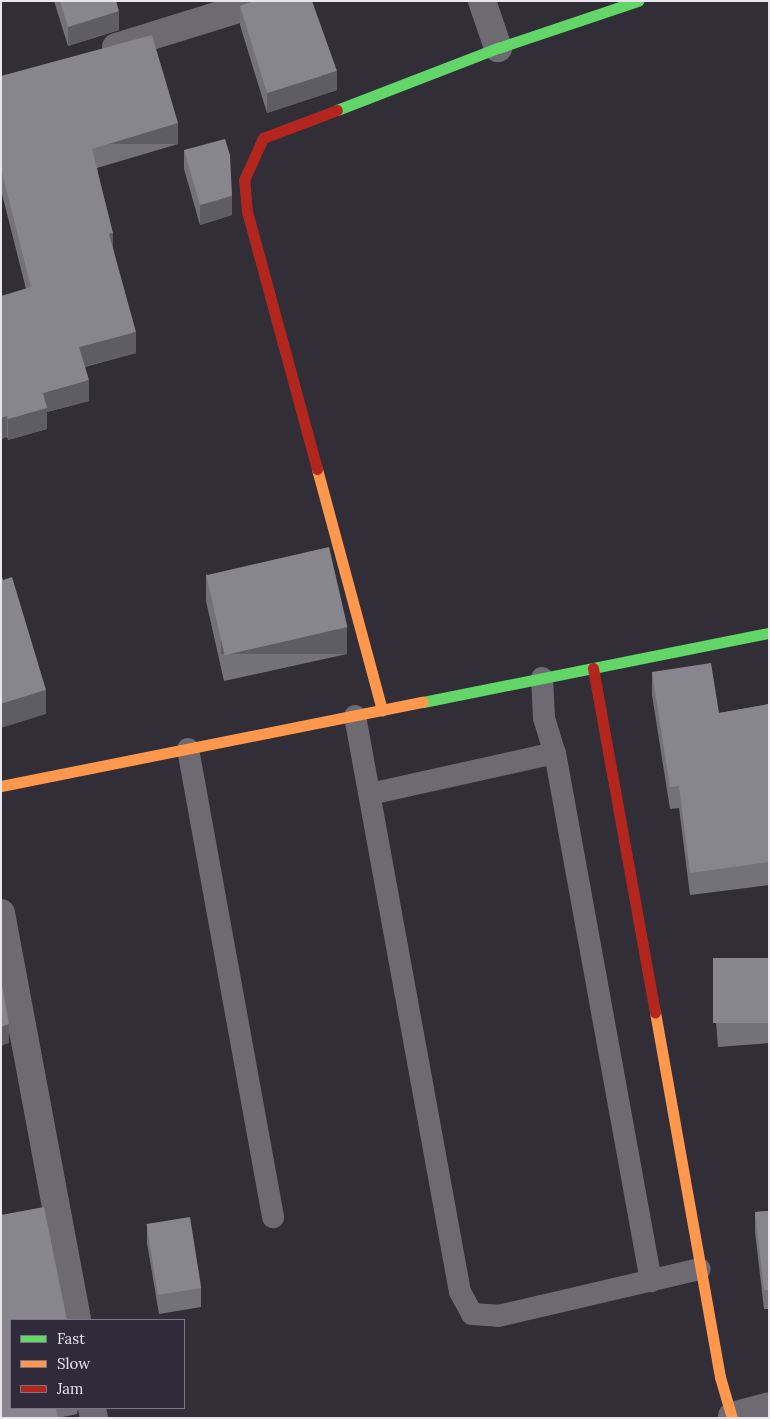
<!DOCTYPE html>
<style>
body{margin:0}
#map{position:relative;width:770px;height:1419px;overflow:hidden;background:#312e38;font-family:Lora,serif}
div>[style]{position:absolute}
.lane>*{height:22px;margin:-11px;padding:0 11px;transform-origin:11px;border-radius:11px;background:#6d6a72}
.street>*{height:28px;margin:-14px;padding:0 14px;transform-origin:14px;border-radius:14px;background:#6d6a72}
.fast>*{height:11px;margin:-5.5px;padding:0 5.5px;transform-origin:5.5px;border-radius:5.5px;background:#63d668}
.slow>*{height:11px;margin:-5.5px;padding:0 5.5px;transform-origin:5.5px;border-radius:5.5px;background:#ff974d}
.jam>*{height:11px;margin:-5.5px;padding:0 5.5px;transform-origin:5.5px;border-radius:5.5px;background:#b3261e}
.wall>*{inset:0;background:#747279}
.shaded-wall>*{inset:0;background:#5e5d63;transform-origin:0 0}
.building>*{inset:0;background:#87858d;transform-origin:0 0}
span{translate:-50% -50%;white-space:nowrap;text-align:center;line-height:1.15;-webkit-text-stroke:5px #302b3b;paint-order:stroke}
.frame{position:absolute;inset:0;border:2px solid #e8e5ef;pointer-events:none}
.legend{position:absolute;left:10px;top:1319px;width:175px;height:90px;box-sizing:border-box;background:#302b3b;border:1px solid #7a7583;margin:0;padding:6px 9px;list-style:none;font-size:15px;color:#e8e5ef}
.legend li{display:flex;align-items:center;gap:10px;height:25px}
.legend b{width:25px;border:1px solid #7a7583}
</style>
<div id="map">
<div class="lane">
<div style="left:542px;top:678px;width:40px;rotate:87.1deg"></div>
<div style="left:544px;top:718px;width:37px;rotate:73deg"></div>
<div style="left:555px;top:753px;width:537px;rotate:79.7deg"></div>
<div style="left:355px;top:716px;width:585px;rotate:79.67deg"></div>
<div style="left:460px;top:1292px;width:25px;rotate:61deg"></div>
<div style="left:472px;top:1314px;width:26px;rotate:4deg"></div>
<div style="left:498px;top:1316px;width:207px;rotate:-13.1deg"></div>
<div style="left:188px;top:749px;width:476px;rotate:79.7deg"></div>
<div style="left:370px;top:794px;width:189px;rotate:-12.5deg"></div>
</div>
<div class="street">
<div style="left:482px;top:1px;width:50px;rotate:71.2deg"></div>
<div style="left:116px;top:47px;width:156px;rotate:-17.2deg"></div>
<div style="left:1px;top:913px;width:414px;rotate:79.4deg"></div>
<div style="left:92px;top:1408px;width:10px;rotate:79deg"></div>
<div style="left:732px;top:1416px;width:38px;rotate:-15deg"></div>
</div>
<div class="fast">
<div style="left:337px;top:110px;width:173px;rotate:-21.1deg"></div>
<div style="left:498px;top:48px;width:148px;rotate:-18.6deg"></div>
<div style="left:423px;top:702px;width:353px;rotate:-11.3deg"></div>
</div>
<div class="slow">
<div style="left:317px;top:469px;width:250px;rotate:74.9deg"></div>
<div style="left:1px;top:786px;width:430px;rotate:-11.3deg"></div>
<div style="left:655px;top:1012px;width:371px;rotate:79.9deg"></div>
<div style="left:720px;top:1377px;width:43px;rotate:73.7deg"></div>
</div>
<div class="jam">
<div style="left:317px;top:469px;width:266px;rotate:-105.2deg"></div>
<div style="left:247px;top:212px;width:32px;rotate:-95deg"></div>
<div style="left:244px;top:180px;width:46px;rotate:-65.7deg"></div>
<div style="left:263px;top:138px;width:79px;rotate:-20.7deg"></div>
<div style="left:593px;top:668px;width:350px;rotate:79.8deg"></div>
</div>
<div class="wall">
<div style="clip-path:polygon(54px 1px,116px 1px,119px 30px,68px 46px)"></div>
<div style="clip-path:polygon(240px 6px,337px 90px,267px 113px,240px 25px)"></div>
<div style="clip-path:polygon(1px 76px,178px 144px,97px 168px,113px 248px,136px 353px,85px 367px,89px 401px,47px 412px,47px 429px,8px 440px,7px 437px,1px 439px,26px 289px,1px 190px)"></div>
<div style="clip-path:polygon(184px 150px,232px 215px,200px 225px,184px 169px)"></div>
<div style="clip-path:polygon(206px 574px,347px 654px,224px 681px,206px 601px)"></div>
<div style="clip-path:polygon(652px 672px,719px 713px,769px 704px,769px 885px,690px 895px,679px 808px,670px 809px,652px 695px)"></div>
<div style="clip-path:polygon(769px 958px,769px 1043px,718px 1047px,713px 981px,713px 962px)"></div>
<div style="clip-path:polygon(769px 1211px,769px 1309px,764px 1309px,755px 1232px,755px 1212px)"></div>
<div style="clip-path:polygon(147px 1224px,201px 1288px,201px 1307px,159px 1314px,147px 1243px)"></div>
<div style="clip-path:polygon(11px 1408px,78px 1408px,77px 1414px,58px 1418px)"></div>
</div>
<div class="shaded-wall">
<div style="clip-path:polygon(119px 11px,119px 30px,68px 46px,68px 27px)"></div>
<div style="clip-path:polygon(337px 71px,337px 90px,267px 113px,267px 93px)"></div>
<div style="left:178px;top:123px;width:21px;height:90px;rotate:90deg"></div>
<div style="clip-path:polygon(232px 196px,232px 215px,200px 225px,200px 205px)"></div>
<div style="clip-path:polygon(113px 233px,113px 254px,109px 234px)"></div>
<div style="clip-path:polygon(136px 332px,136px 353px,79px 368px,79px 347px)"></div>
<div style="clip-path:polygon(89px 380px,89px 401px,47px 412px,47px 429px,8px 440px,8px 419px,43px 393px)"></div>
<div style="clip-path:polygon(7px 416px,7px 437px,1px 439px,1px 418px)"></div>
<div style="left:347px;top:627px;width:27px;height:126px;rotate:90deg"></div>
<div style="clip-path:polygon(46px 690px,46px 714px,1px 728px,1px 704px)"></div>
<div style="clip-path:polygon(9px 1024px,9px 1043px,1px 1046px,1px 1027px)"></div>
</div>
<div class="building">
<div style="clip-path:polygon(60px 1px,116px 1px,119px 11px,68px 27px)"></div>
<div style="clip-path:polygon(253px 1px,312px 1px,337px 71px,267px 93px,240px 6px)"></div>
<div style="clip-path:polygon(152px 35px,178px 123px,92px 149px,113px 233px,109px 234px,136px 332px,79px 347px,89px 380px,43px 393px,47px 408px,8px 419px,7px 416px,1px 418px,1px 296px,31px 287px,1px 169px,1px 76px)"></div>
<div style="clip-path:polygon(225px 139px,230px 155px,232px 196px,200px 205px,184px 150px)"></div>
<div style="left:329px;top:547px;width:82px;height:126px;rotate:77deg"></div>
<div style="clip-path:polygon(1px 574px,3px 580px,12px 577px,46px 690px,1px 704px)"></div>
<div style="clip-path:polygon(711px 663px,719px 713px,769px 704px,769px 862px,690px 873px,679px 786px,670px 787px,652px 672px)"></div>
<div style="left:769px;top:958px;width:65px;height:56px;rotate:90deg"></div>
<div style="clip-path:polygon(1px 980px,9px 1024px,1px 1027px)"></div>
<div style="clip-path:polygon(44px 1207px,67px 1320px,11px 1320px,11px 1408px,56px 1408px,58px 1418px,1px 1418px,1px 1215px)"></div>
<div style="clip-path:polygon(769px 1211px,769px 1290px,764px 1290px,755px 1212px)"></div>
<div style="left:190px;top:1217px;width:72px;height:44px;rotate:81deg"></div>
</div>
<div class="frame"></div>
<ul class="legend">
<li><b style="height:6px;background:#63d668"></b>Fast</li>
<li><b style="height:6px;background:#ff974d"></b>Slow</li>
<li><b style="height:6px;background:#b3261e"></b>Jam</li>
</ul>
</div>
